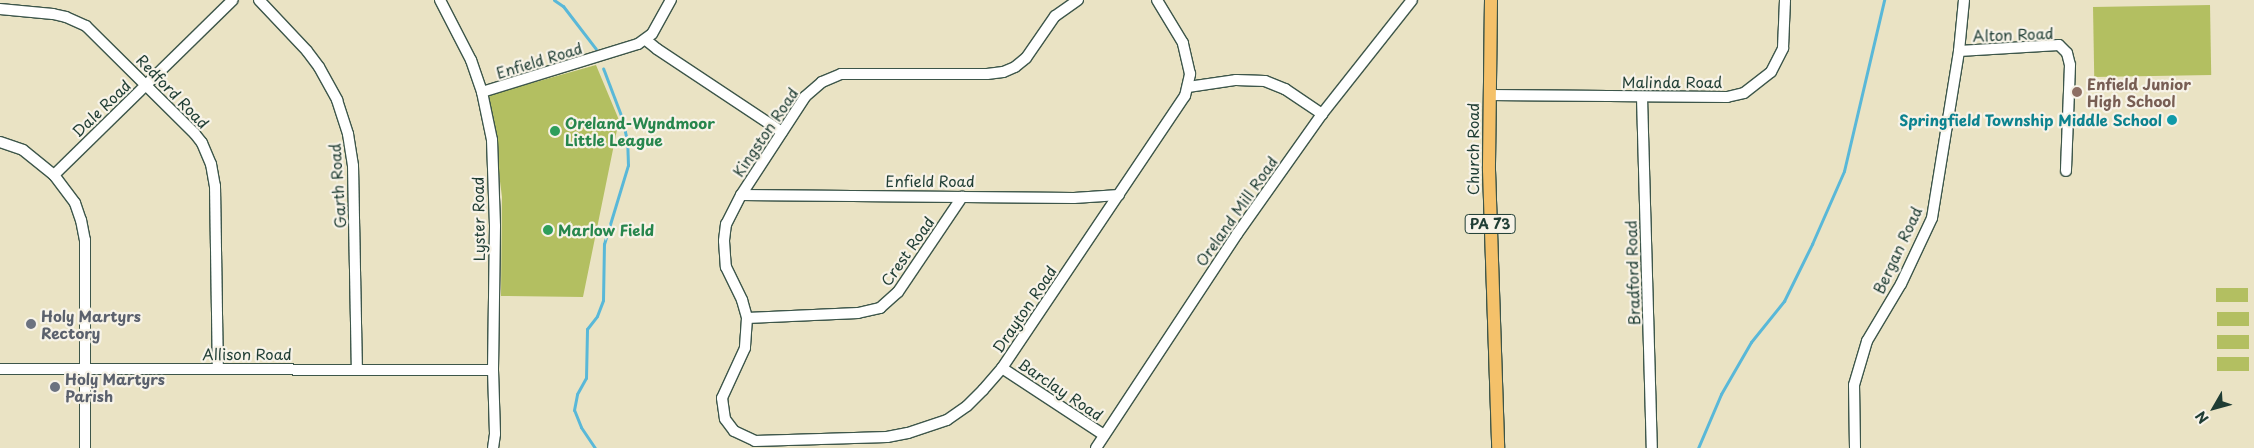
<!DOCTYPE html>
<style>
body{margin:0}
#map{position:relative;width:2254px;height:448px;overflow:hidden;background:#eae3c4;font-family:"Playpen Sans",sans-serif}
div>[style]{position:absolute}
.green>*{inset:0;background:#b3bf61;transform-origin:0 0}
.stream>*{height:3px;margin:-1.5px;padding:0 1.5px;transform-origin:1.5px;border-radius:1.5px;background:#59b8d8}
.roads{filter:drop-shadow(1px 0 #3d564a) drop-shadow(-1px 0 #3d564a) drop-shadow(0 1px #3d564a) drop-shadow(0 -1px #3d564a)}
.minor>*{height:10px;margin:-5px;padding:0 5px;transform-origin:5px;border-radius:5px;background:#fff}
.major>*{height:12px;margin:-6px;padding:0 6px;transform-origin:6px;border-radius:6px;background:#f4c16a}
.dots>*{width:14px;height:14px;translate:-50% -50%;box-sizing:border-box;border:2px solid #f7f3e8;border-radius:50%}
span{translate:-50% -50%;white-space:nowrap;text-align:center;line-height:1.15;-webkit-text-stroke:4.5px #f7f3e8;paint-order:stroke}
.shield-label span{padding:1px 4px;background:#f7f3e8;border:1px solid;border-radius:4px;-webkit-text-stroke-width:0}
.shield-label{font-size:14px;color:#1f3d34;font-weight:700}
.street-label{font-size:15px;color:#1f3d34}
.education-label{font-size:15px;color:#785e54;font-weight:700}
.left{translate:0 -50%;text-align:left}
.culture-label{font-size:15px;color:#0d838f;font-weight:700}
.right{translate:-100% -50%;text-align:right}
.leisure-label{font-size:15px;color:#27864d;font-weight:700}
.worship-label{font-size:15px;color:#5b616d;font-weight:700}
.north{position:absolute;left:2189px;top:383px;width:50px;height:50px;-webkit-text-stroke:4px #f7f3e8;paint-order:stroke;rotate:232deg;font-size:14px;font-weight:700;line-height:20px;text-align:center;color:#1f3d34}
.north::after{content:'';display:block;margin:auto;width:18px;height:22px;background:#1f3d34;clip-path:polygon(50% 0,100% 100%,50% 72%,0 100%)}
</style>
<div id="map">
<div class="green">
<div style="left:2210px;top:5px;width:70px;height:117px;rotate:89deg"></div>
<div style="clip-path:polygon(596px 65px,619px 120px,583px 297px,501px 296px,502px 197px,489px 95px)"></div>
<div style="left:2216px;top:288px;width:32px;height:14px"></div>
<div style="left:2217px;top:312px;width:32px;height:14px"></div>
<div style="left:2217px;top:335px;width:32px;height:14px"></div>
<div style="left:2217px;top:357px;width:32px;height:14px"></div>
</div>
<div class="stream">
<div style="left:554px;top:0;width:11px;rotate:34deg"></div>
<div style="left:563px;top:6px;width:54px;rotate:52.5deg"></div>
<div style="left:595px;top:448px;width:25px;rotate:-124deg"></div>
<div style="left:581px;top:427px;width:18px;rotate:-112deg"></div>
<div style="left:574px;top:410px;width:16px;rotate:-79deg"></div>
<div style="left:577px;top:394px;width:18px;rotate:-61deg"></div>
<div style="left:586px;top:378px;width:49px;rotate:-88.8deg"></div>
<div style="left:587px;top:329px;width:16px;rotate:-52deg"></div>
<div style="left:597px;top:316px;width:17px;rotate:-69deg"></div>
<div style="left:603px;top:300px;width:56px;rotate:-89deg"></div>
<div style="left:604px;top:244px;width:83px;rotate:-73.1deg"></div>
<div style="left:628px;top:165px;width:24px;rotate:-92deg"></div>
<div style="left:627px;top:141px;width:24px;rotate:-102deg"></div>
<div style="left:622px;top:118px;width:53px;rotate:-110.8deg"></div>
<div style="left:1698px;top:448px;width:59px;rotate:-66.9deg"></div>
<div style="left:1721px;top:394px;width:60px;rotate:-60deg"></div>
<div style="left:1751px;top:342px;width:53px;rotate:-51.2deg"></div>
<div style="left:1784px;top:301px;width:64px;rotate:-63.8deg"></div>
<div style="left:1812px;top:244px;width:80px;rotate:-66.3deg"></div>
<div style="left:1844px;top:171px;width:176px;rotate:-76.8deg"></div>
</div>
<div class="roads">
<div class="minor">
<div style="left:259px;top:0;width:70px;rotate:46.7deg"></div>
<div style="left:307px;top:51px;width:20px;rotate:53deg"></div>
<div style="left:319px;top:67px;width:38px;rotate:61deg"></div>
<div style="left:337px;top:100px;width:36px;rotate:72deg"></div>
<div style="left:348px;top:134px;width:32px;rotate:81deg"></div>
<div style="left:353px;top:166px;width:202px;rotate:88.9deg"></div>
<div style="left:440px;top:0;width:68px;rotate:62.7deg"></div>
<div style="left:471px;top:60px;width:34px;rotate:71deg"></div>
<div style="left:482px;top:92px;width:49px;rotate:78.2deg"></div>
<div style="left:492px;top:140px;width:86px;rotate:88deg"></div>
<div style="left:495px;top:226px;width:144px;rotate:90.8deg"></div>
<div style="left:493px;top:370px;width:64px;rotate:88.2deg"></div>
<div style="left:495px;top:434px;width:14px;rotate:98deg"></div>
<div style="left:1078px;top:0;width:28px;rotate:145deg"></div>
<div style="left:1055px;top:16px;width:51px;rotate:124.6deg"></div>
<div style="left:1026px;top:58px;width:14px;rotate:141deg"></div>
<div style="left:1015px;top:67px;width:13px;rotate:157deg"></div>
<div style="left:1003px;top:72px;width:16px;rotate:173deg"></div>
<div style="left:987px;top:74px;width:146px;rotate:180deg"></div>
<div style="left:841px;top:74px;width:21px;rotate:157deg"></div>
<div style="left:822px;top:82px;width:23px;rotate:139deg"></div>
<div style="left:805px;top:97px;width:117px;rotate:123.1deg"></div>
<div style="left:741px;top:195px;width:33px;rotate:117deg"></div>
<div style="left:726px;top:224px;width:17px;rotate:97deg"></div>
<div style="left:724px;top:241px;width:26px;rotate:86deg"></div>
<div style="left:726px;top:267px;width:37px;rotate:64deg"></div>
<div style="left:742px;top:300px;width:19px;rotate:74deg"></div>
<div style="left:747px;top:318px;width:30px;rotate:94deg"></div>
<div style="left:745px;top:348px;width:55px;rotate:114.7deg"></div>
<div style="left:722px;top:398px;width:21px;rotate:82deg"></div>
<div style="left:725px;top:419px;width:15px;rotate:53deg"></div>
<div style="left:734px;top:431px;width:23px;rotate:25deg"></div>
<div style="left:755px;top:441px;width:132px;rotate:-1.7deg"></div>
<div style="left:887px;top:437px;width:21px;rotate:-11deg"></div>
<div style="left:908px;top:433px;width:41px;rotate:-18.4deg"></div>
<div style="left:947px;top:420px;width:24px;rotate:-35deg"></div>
<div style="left:967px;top:406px;width:23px;rotate:-45deg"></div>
<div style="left:983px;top:390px;width:29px;rotate:-49deg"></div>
<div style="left:1002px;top:368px;width:328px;rotate:-56.1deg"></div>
<div style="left:1185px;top:96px;width:23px;rotate:-77deg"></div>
<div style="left:1190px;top:74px;width:32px;rotate:-103deg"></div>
<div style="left:1183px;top:43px;width:50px;rotate:-121.2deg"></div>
<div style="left:0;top:9px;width:53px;rotate:5.4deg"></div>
<div style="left:53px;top:14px;width:13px;rotate:13deg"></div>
<div style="left:66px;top:17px;width:22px;rotate:24deg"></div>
<div style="left:86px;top:26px;width:153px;rotate:44.7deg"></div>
<div style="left:195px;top:134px;width:11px;rotate:52deg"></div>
<div style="left:202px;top:143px;width:23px;rotate:67deg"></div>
<div style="left:211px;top:164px;width:22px;rotate:80deg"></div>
<div style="left:215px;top:186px;width:182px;rotate:89.1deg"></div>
<div style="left:646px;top:40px;width:14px;rotate:39deg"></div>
<div style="left:657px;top:49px;width:150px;rotate:33.6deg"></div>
<div style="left:1959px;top:51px;width:100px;rotate:-3.4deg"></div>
<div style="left:2059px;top:45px;width:11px;rotate:45deg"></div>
<div style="left:2067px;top:53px;width:12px;rotate:76deg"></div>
<div style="left:2070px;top:65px;width:106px;rotate:92.2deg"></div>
<div style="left:1188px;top:87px;width:49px;rotate:-8.3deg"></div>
<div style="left:1236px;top:80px;width:29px;rotate:2deg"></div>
<div style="left:1265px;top:81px;width:22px;rotate:22deg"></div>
<div style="left:1285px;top:89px;width:45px;rotate:34deg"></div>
<div style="left:482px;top:92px;width:163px;rotate:-17.1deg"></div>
<div style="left:638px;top:44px;width:17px;rotate:-36deg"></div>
<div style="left:652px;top:34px;width:39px;rotate:-61deg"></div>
<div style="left:1490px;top:95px;width:237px;rotate:0.5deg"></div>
<div style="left:1727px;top:97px;width:17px;rotate:-13deg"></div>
<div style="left:1744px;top:93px;width:34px;rotate:-38deg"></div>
<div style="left:1771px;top:72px;width:27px;rotate:-63deg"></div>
<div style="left:1783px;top:48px;width:48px;rotate:-87.6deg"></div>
<div style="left:1642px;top:97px;width:351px;rotate:88.4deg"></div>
<div style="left:0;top:142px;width:24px;rotate:19deg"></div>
<div style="left:23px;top:150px;width:40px;rotate:39deg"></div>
<div style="left:54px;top:175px;width:35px;rotate:53deg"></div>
<div style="left:75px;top:203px;width:18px;rotate:71deg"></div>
<div style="left:81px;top:220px;width:20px;rotate:79deg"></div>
<div style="left:85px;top:240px;width:208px;rotate:90deg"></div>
<div style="left:54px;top:175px;width:250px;rotate:-44.4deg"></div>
<div style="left:741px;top:195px;width:333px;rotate:0.5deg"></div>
<div style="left:1074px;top:198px;width:45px;rotate:-3.8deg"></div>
<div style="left:747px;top:318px;width:111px;rotate:-2.6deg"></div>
<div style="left:858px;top:313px;width:23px;rotate:-13deg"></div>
<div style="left:880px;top:308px;width:24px;rotate:-42deg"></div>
<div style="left:898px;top:292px;width:115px;rotate:-56deg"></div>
<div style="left:1002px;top:368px;width:122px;rotate:33.3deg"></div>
<div style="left:0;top:369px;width:493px;rotate:0.1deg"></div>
<div style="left:1096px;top:448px;width:256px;rotate:-56.6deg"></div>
<div style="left:1237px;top:234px;width:147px;rotate:-54.7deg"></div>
<div style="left:1322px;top:114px;width:145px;rotate:-51.7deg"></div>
<div style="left:1855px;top:448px;width:63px;rotate:-90.9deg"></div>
<div style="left:1854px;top:385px;width:46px;rotate:-73.5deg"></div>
<div style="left:1867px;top:341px;width:66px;rotate:-59.2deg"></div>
<div style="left:1901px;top:284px;width:73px;rotate:-64.8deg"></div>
<div style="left:1932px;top:218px;width:169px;rotate:-80.8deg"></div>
<div style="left:1959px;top:51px;width:51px;rotate:-84.4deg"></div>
</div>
<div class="major">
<div style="left:1491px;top:0;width:170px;rotate:90.7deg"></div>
<div style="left:1489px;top:170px;width:278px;rotate:88.1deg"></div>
</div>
</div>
<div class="dots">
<div style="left:2077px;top:92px;background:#8d6e63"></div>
<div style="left:2172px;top:120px;background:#0f9aa8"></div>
<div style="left:555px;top:131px;background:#2e9e5b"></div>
<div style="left:548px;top:230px;background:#2e9e5b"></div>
<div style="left:31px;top:324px;background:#6b7280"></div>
<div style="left:55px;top:387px;background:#6b7280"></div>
</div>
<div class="shield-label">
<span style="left:1490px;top:224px">PA 73</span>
</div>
<div class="street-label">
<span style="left:2013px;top:34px;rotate:-2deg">Alton Road</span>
<span style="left:539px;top:60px;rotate:-17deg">Enfield Road</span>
<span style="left:1672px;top:82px">Malinda Road</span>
<span style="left:173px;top:91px;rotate:46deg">Redford Road</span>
<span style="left:101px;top:108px;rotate:-44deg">Dale Road</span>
<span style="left:765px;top:132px;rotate:-56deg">Kingston Road</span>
<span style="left:1473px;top:149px;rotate:-90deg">Church Road</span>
<span style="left:930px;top:181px">Enfield Road</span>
<span style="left:337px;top:186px;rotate:-94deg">Garth Road</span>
<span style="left:1236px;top:211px;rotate:-55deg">Oreland Mill Road</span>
<span style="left:478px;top:219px;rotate:-91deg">Lyster Road</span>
<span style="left:1897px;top:250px;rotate:-65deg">Bergan Road</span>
<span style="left:907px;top:251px;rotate:-55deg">Crest Road</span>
<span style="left:1632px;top:273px;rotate:-92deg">Bradford Road</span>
<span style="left:1024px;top:309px;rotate:-56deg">Drayton Road</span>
<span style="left:247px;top:354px">Allison Road</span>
<span style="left:1061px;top:389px;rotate:34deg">Barclay Road</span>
</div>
<div class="education-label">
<span class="left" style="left:2087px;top:92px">Enfield Junior<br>High School</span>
</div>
<div class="culture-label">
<span class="right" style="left:2162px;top:120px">Springfield Township Middle School</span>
</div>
<div class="leisure-label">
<span class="left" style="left:565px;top:131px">Oreland-Wyndmoor<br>Little League</span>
<span class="left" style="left:558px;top:230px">Marlow Field</span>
</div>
<div class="worship-label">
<span class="left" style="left:41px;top:324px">Holy Martyrs<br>Rectory</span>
<span class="left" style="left:65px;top:387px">Holy Martyrs<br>Parish</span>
</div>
<div class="north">N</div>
</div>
